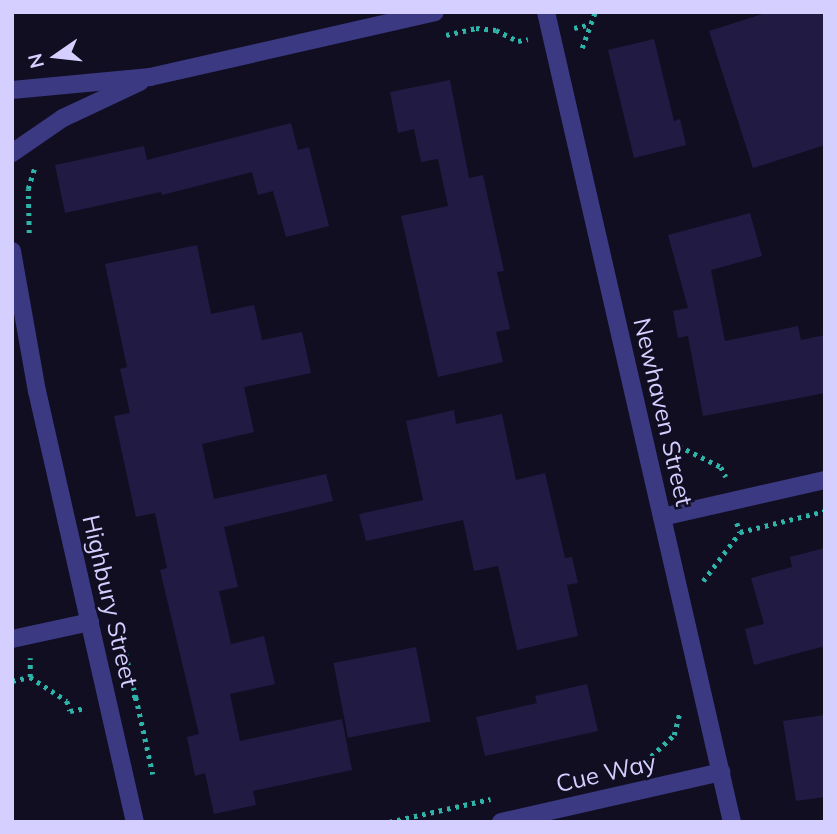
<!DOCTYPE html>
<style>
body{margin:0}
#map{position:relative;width:837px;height:834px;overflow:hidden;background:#110e22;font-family:Mulish,sans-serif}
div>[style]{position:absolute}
.building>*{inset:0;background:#211a43;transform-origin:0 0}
.path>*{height:4.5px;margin-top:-2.25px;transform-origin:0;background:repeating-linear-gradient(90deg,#2eb4a9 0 3.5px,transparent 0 8.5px)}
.minor>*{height:18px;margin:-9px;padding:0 9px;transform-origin:9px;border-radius:9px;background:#3a3982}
.tertiary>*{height:18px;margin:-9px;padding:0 9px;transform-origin:9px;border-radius:9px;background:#3a3982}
span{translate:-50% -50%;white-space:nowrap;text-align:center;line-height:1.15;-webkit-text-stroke:5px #110e22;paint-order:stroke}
.street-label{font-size:24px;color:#d4cfff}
.frame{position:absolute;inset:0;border:14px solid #d4cfff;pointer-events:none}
.north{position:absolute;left:21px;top:21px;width:70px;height:70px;-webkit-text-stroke:5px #110e22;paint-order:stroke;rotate:256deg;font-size:19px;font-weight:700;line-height:28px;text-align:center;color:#d4cfff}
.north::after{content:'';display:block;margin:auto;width:24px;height:32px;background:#d4cfff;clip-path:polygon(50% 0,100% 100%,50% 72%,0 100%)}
</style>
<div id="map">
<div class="building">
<div style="clip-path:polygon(769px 12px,825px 12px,825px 145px,753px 168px,709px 31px)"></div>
<div style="clip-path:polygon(654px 39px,674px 121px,680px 119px,686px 145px,634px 158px,608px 50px)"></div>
<div style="clip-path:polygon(450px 80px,469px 178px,483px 175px,504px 271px,497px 272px,510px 329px,496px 332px,503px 362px,438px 377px,401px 216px,448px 206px,438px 159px,421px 162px,414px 129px,398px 133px,390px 92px)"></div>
<div style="clip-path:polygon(291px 123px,298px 150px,309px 147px,329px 226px,286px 237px,273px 191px,258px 195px,252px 172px,162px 195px,161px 192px,65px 213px,55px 165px,144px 146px,147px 160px)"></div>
<div style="clip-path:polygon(750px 213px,762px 256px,711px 270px,725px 341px,798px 326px,801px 340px,825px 335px,825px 393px,703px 416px,688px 336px,678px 338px,673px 311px,688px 308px,668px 235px)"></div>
<div style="clip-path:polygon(197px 245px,211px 314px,254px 305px,262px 340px,302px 332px,311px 373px,244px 387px,254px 432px,202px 444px,214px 499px,326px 474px,333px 501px,224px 527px,238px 587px,219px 591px,231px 644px,264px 636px,275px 684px,230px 694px,240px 741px,342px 719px,352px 770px,253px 791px,256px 805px,214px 814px,205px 773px,195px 776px,187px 737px,199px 734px,160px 570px,167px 568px,155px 513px,136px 517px,114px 416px,130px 413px,120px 369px,127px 367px,105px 264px)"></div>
<div style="clip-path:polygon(454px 410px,456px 424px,502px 414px,516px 480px,545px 473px,565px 558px,572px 557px,578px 583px,567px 585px,578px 636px,517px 650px,498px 566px,474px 571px,463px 520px,366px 541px,359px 514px,423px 500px,406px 421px)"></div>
<div style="clip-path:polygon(825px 548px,825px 646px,754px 665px,745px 629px,764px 624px,751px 578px,792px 567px,790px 557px)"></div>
<div style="left:416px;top:647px;width:76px;height:84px;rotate:79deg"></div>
<div style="clip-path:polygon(587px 684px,598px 731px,485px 756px,476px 717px,537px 703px,535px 696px)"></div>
<div style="clip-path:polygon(825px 715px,825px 797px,796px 801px,783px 721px)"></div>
</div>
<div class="path">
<div style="left:574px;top:28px;width:13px;rotate:-13deg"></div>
<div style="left:446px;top:35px;width:31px;rotate:-13deg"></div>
<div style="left:476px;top:28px;width:20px;rotate:6deg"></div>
<div style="left:496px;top:30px;width:25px;rotate:27deg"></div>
<div style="left:518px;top:41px;width:10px;rotate:-11deg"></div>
<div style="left:582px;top:48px;width:38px;rotate:-70deg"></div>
<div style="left:29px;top:233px;width:44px;rotate:-91.3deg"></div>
<div style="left:28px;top:189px;width:24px;rotate:-73deg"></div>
<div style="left:671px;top:442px;width:56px;rotate:26.6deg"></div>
<div style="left:721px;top:467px;width:11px;rotate:63deg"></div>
<div style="left:737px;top:523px;width:9px;rotate:72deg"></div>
<div style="left:740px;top:532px;width:88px;rotate:-13.9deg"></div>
<div style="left:703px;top:581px;width:61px;rotate:-52.9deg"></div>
<div style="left:122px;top:637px;width:62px;rotate:76.9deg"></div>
<div style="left:136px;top:697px;width:4px;rotate:166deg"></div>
<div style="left:30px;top:677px;width:19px;rotate:-90deg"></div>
<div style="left:12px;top:681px;width:18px;rotate:-13deg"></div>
<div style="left:30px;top:677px;width:44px;rotate:33deg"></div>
<div style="left:67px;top:701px;width:10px;rotate:73deg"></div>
<div style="left:70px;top:711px;width:16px;rotate:-11deg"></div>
<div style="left:136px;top:697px;width:79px;rotate:77.6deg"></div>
<div style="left:645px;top:762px;width:40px;rotate:-43deg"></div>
<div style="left:674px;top:735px;width:25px;rotate:-76deg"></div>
<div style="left:389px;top:822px;width:104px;rotate:-12.8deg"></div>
</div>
<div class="minor">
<div style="left:546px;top:12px;width:831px;rotate:77.07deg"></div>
<div style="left:662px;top:517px;width:167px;rotate:-12.8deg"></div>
<div style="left:501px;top:822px;width:226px;rotate:-12.8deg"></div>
</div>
<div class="tertiary">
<div style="left:12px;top:90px;width:139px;rotate:-5.4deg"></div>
<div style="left:150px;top:77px;width:292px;rotate:-12.8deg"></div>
<div style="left:12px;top:153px;width:62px;rotate:-34.5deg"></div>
<div style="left:63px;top:118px;width:85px;rotate:-25.1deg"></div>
<div style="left:12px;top:251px;width:142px;rotate:79.9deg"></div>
<div style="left:37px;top:391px;width:442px;rotate:77.2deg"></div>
<div style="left:12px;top:639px;width:80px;rotate:-12.3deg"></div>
</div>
<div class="street-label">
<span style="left:663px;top:412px;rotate:77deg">Newhaven Street</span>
<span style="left:110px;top:601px;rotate:77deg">Highbury Street</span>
<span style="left:606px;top:773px;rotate:-13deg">Cue Way</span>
</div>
<div class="frame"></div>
<div class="north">N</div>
</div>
